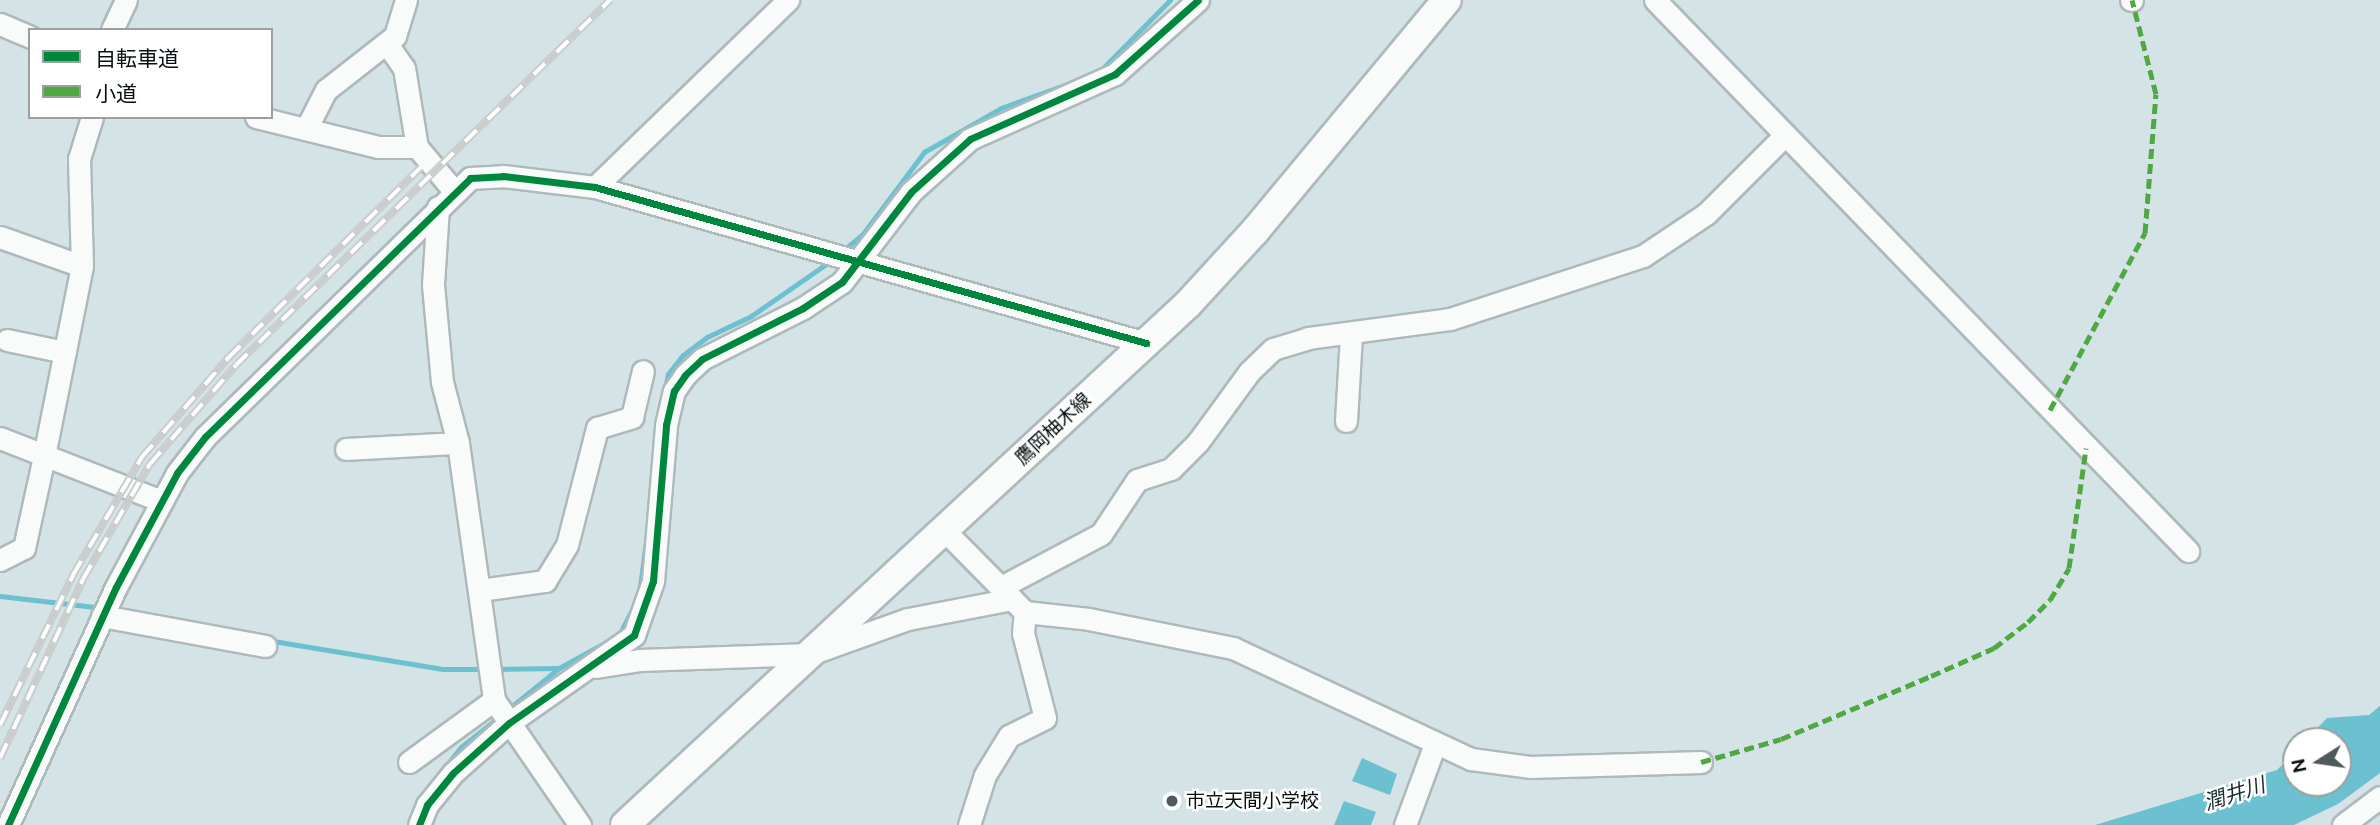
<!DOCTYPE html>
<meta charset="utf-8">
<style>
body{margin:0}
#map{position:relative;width:2380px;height:825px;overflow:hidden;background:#d4e3e6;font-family:Ubuntu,"Noto Sans JP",sans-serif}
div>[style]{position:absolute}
.water>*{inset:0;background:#6bc1d0}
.stream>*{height:5px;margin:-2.5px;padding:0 2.5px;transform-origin:2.5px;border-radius:2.5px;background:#6bc1d0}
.roads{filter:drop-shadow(2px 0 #aeb9bc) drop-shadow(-2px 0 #aeb9bc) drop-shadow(0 2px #aeb9bc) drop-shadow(0 -2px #aeb9bc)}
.minor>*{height:21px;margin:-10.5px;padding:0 10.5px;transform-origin:10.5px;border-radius:10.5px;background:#f9fbfb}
.major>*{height:28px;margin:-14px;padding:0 14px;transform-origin:14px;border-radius:14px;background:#f9fbfb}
.rail>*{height:8px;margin-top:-4px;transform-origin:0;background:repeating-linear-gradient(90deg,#fff 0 16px,#c9cdce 0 32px);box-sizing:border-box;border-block:2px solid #c9cdce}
.quiet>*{height:5px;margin-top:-2.5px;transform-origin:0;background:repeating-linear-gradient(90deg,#50a842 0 10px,transparent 0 15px)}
.cycleway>*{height:7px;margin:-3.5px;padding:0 3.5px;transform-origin:3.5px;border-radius:3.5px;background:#00873e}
.dots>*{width:19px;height:19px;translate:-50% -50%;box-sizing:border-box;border:4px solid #fff;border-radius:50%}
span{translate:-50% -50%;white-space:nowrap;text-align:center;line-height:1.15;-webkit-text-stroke:5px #fff;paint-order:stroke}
.street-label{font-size:19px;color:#071012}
.poi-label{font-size:19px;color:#071012}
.left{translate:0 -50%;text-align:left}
.water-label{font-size:21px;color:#192d31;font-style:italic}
.legend{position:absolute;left:28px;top:28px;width:245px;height:91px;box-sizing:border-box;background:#fff;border:2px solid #9c9fa0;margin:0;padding:9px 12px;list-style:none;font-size:21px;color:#071012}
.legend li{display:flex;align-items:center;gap:14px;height:35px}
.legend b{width:35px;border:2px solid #9c9fa0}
.north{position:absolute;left:2282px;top:727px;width:70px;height:70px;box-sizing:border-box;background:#fff;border:2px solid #9c9fa0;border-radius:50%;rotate:258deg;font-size:19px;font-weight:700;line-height:28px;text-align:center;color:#071012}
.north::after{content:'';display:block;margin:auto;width:24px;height:32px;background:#4f5a5c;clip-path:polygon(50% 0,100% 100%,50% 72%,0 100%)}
</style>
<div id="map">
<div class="water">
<div style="clip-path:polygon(2380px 706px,2380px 773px,2338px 804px,2294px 825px,2095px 825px,2277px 770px,2296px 751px,2296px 783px,2338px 783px,2338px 741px,2305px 741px,2327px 718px,2369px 715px)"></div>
<div style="clip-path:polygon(1362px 758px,1397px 774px,1390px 795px,1352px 781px)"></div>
<div style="clip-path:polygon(1344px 801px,1376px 812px,1371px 825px,1334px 825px)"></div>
</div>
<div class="stream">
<div style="left:1099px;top:72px;width:101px;rotate:-45.4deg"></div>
<div style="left:842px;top:251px;width:26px;rotate:-39deg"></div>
<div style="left:862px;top:235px;width:104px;rotate:-53.2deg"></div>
<div style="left:924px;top:152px;width:89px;rotate:-29.7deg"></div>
<div style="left:1001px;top:108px;width:77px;rotate:-19.9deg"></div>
<div style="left:665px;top:389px;width:15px;rotate:-79deg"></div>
<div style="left:668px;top:374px;width:24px;rotate:-52deg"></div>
<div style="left:683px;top:355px;width:30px;rotate:-37deg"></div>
<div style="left:707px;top:337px;width:49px;rotate:-25.5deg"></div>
<div style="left:751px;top:316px;width:98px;rotate:-34.7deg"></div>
<div style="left:639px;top:594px;width:53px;rotate:-82.5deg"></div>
<div style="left:0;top:596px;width:104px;rotate:6.6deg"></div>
<div style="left:267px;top:640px;width:178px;rotate:9.4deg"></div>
<div style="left:443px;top:669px;width:43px"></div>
<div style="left:495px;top:669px;width:64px;rotate:-0.9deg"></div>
<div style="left:506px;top:711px;width:68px;rotate:-39.1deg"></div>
<div style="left:559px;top:668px;width:68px;rotate:-28.8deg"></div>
<div style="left:619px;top:635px;width:33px;rotate:-63deg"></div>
<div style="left:436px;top:778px;width:40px;rotate:-51deg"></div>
<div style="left:461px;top:747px;width:48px;rotate:-38.3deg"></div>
</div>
<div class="roads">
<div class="minor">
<div style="left:1655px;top:0;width:767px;rotate:45.95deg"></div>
<div style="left:2131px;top:0;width:1px"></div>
<div style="left:0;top:24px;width:33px;rotate:23deg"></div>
<div style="left:112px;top:30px;width:33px;rotate:-65deg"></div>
<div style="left:387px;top:44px;width:29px;rotate:55deg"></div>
<div style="left:404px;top:68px;width:80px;rotate:80.7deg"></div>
<div style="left:256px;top:117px;width:126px;rotate:13.8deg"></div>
<div style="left:378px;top:147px;width:39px"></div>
<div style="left:417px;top:147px;width:57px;rotate:49.9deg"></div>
<div style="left:306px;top:129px;width:44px;rotate:-62.9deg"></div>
<div style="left:326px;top:90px;width:88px;rotate:-38deg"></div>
<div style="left:395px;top:36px;width:38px;rotate:-73deg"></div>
<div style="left:595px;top:187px;width:269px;rotate:-44.1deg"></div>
<div style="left:438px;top:207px;width:78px;rotate:93.7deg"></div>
<div style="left:433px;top:285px;width:97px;rotate:84.7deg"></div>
<div style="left:442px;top:382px;width:63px;rotate:75.3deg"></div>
<div style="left:458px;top:443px;width:260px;rotate:82deg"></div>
<div style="left:494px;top:700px;width:152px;rotate:55.5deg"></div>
<div style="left:0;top:237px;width:87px;rotate:19.5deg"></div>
<div style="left:7px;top:340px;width:59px;rotate:11.7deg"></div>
<div style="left:1346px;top:421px;width:88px;rotate:-86.7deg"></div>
<div style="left:0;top:438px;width:174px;rotate:21.3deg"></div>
<div style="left:346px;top:449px;width:112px;rotate:-3.1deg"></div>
<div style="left:944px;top:530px;width:115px;rotate:45.4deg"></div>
<div style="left:1025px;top:612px;width:64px;rotate:6.2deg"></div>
<div style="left:1089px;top:619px;width:147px;rotate:11.4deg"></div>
<div style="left:1233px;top:648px;width:263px;rotate:25deg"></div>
<div style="left:1471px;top:759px;width:61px;rotate:7.6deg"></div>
<div style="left:1531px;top:767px;width:170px;rotate:-1.7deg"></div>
<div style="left:0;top:560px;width:27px;rotate:-27deg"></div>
<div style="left:24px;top:548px;width:94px;rotate:-77.7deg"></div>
<div style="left:44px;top:456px;width:194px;rotate:-78.7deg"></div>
<div style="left:82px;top:266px;width:107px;rotate:-91.6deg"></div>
<div style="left:79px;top:159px;width:44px;rotate:-72.8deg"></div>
<div style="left:1001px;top:587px;width:113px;rotate:-27.9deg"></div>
<div style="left:1101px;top:534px;width:65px;rotate:-56.3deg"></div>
<div style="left:1137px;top:480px;width:36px;rotate:-18deg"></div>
<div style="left:1171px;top:469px;width:38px;rotate:-45deg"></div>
<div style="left:1198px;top:442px;width:87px;rotate:-53.9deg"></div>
<div style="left:1249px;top:372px;width:33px;rotate:-44deg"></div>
<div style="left:1273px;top:349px;width:37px;rotate:-17deg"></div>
<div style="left:1308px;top:338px;width:143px;rotate:-7.6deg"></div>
<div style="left:1450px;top:319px;width:203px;rotate:-18.1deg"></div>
<div style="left:1643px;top:256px;width:76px;rotate:-33.7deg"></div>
<div style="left:1706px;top:214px;width:112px;rotate:-45deg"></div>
<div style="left:480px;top:590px;width:66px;rotate:-7.9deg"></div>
<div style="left:545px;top:581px;width:42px;rotate:-58.6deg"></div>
<div style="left:567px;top:545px;width:121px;rotate:-75.6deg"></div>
<div style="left:597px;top:428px;width:37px;rotate:-17deg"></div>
<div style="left:632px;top:417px;width:47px;rotate:-76.6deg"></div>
<div style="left:102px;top:616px;width:166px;rotate:10.4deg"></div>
<div style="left:596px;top:667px;width:45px;rotate:-9deg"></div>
<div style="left:640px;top:660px;width:170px;rotate:-2deg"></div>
<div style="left:810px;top:654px;width:104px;rotate:-19.7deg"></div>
<div style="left:908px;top:619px;width:106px;rotate:-10.9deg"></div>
<div style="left:409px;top:762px;width:105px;rotate:-36.1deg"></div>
<div style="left:8px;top:825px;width:261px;rotate:-65.6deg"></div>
<div style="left:116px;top:587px;width:129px;rotate:-61.8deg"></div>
<div style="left:177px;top:473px;width:46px;rotate:-52.1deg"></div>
<div style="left:205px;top:437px;width:371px;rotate:-44.3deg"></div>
<div style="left:470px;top:178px;width:33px;rotate:-3deg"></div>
<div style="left:503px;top:176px;width:93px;rotate:6.8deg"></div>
<div style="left:595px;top:187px;width:573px;rotate:15.81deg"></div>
<div style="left:419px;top:825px;width:22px;rotate:-68deg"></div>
<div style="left:427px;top:805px;width:41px;rotate:-50.9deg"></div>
<div style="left:453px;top:773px;width:75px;rotate:-41.8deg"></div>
<div style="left:509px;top:723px;width:153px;rotate:-35.1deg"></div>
<div style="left:634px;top:635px;width:57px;rotate:-70.6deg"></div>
<div style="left:653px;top:581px;width:157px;rotate:-85.2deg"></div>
<div style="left:666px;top:425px;width:35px;rotate:-77deg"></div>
<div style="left:674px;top:391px;width:19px;rotate:-55deg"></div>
<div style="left:685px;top:375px;width:23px;rotate:-43deg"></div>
<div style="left:702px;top:359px;width:113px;rotate:-26.8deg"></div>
<div style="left:803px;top:308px;width:47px;rotate:-33.7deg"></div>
<div style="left:842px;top:282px;width:113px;rotate:-52.5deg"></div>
<div style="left:911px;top:192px;width:79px;rotate:-41.9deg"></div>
<div style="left:970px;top:139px;width:159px;rotate:-24.1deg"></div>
<div style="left:1115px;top:74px;width:111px;rotate:-41.7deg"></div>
<div style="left:969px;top:825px;width:52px;rotate:-72.3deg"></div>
<div style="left:985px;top:775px;width:46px;rotate:-58.4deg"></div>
<div style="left:1009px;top:736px;width:40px;rotate:-26.6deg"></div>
<div style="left:1045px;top:718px;width:88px;rotate:-104.5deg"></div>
<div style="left:1023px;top:633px;width:21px;rotate:-85deg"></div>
<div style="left:1405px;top:825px;width:86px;rotate:-69.7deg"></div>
<div style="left:2343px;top:825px;width:46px;rotate:-37.1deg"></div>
</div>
<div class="major">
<div style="left:625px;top:825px;width:767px;rotate:-42.78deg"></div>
<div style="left:1188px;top:304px;width:99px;rotate:-47.5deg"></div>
<div style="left:1255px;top:231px;width:300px;rotate:-50.3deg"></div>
</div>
</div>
<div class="rail">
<div style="left:0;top:725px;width:167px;rotate:-64deg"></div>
<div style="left:73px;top:575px;width:137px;rotate:-59.7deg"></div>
<div style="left:142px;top:457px;width:133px;rotate:-49deg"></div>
<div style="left:229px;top:357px;width:270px;rotate:-44.7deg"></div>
<div style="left:0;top:758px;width:197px;rotate:-65.1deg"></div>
<div style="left:83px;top:579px;width:133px;rotate:-59.8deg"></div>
<div style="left:150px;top:464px;width:131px;rotate:-49deg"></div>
<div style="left:236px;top:365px;width:523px;rotate:-44.3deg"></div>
</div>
<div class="quiet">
<div style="left:2050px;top:410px;width:201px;rotate:-61.8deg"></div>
<div style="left:2145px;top:233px;width:139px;rotate:-85.5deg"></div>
<div style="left:2156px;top:94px;width:97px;rotate:-104.3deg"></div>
<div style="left:1701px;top:762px;width:83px;rotate:-16deg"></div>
<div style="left:1781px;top:739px;width:163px;rotate:-22.8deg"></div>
<div style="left:1931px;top:676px;width:69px;rotate:-24deg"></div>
<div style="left:1994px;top:648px;width:43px;rotate:-37.4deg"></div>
<div style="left:2028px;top:622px;width:31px;rotate:-45deg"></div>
<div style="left:2050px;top:600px;width:37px;rotate:-59deg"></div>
<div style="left:2069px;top:568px;width:121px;rotate:-81.9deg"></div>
</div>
<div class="cycleway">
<div style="left:8px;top:825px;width:261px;rotate:-65.6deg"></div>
<div style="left:116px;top:587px;width:129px;rotate:-61.8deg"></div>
<div style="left:177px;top:473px;width:46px;rotate:-52.1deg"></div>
<div style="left:205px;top:437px;width:371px;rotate:-44.3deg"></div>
<div style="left:470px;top:178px;width:33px;rotate:-3deg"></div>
<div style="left:503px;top:176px;width:93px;rotate:6.8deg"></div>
<div style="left:595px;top:187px;width:573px;rotate:15.81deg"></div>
<div style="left:419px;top:825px;width:22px;rotate:-68deg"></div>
<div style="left:427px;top:805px;width:41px;rotate:-50.9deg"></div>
<div style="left:453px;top:773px;width:75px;rotate:-41.8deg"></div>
<div style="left:509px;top:723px;width:153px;rotate:-35.1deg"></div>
<div style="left:634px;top:635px;width:57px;rotate:-70.6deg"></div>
<div style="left:653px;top:581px;width:157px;rotate:-85.2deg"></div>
<div style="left:666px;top:425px;width:35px;rotate:-77deg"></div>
<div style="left:674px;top:391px;width:19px;rotate:-55deg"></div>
<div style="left:685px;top:375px;width:23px;rotate:-43deg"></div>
<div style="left:702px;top:359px;width:113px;rotate:-26.8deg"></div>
<div style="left:803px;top:308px;width:47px;rotate:-33.7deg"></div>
<div style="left:842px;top:282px;width:113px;rotate:-52.5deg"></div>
<div style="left:911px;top:192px;width:79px;rotate:-41.9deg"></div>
<div style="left:970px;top:139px;width:159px;rotate:-24.1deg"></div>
<div style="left:1115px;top:74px;width:111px;rotate:-41.7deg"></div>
</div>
<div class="dots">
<div style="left:1172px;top:801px;background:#4f5a5c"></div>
</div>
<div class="street-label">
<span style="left:1053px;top:429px;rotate:-43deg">鷹岡柚木線</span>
</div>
<div class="poi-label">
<span class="left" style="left:1186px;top:801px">市立天間小学校</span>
</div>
<div class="water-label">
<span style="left:2234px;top:793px;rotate:-18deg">潤井川</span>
</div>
<ul class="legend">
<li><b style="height:9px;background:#00873e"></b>自転車道</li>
<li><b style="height:9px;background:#50a842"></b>小道</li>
</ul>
<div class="north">N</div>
</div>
